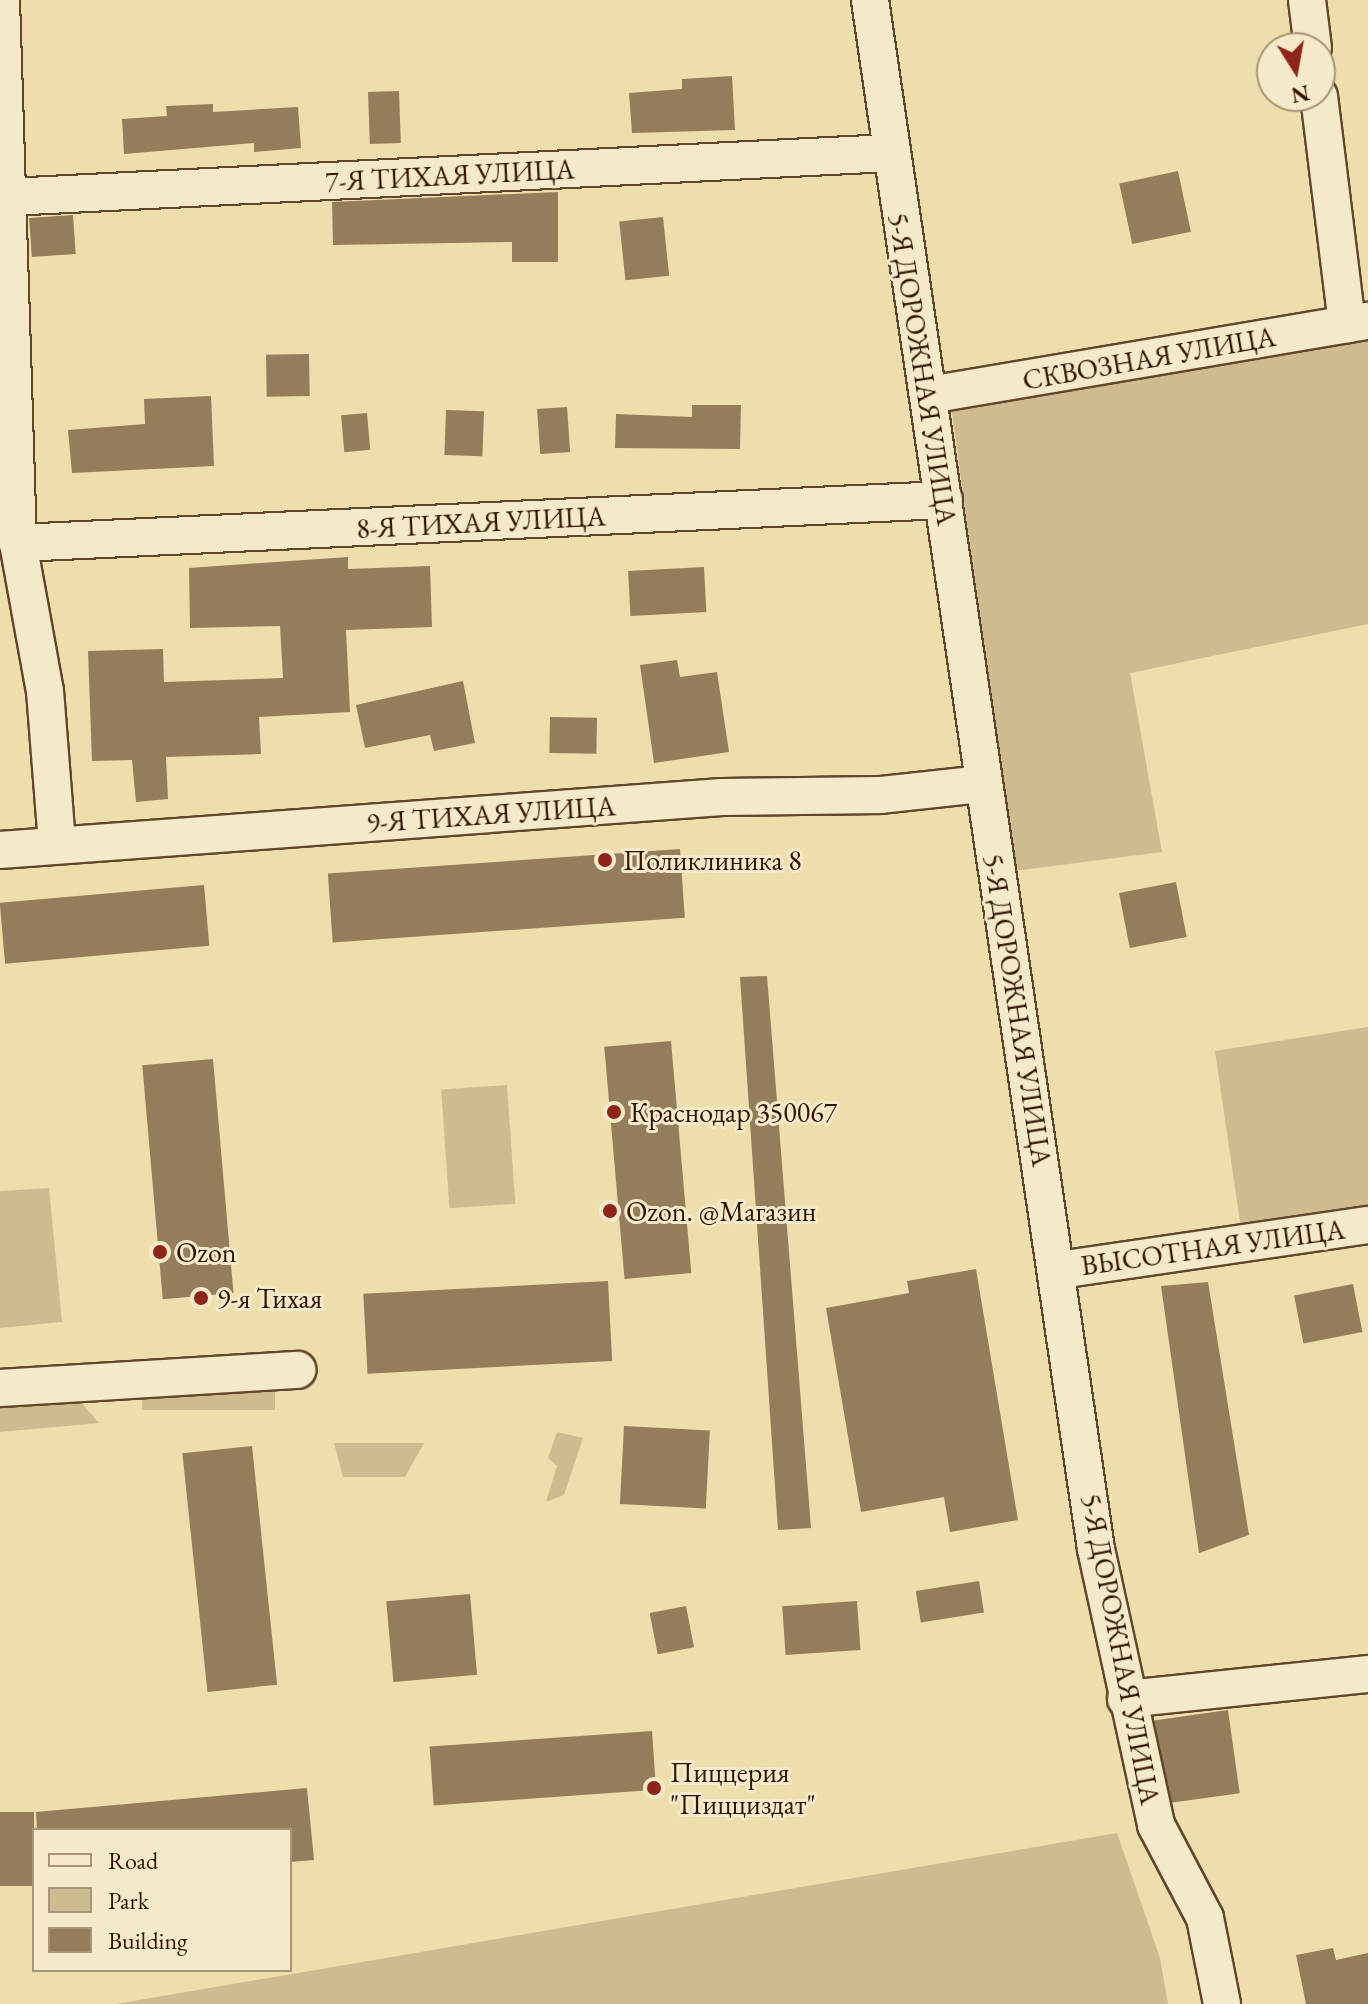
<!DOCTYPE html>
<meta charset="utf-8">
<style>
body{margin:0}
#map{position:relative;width:1368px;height:2004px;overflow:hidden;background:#eedeac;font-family:"EB Garamond",serif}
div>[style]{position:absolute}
.green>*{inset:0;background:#cebb8f;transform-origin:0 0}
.building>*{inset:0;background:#947d5a;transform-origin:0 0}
.roads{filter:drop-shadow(2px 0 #62462c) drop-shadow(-2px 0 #62462c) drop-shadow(0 2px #62462c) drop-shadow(0 -2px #62462c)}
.minor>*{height:36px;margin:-18px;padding:0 18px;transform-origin:18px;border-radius:18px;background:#f4eac9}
.dots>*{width:22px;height:22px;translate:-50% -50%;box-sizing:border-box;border:4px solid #f4eac9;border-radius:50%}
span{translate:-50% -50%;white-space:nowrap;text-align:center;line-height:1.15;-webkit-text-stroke:6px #f4eac9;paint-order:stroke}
.street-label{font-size:28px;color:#331302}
.poi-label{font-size:28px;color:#331302}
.left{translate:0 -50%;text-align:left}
.legend{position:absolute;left:32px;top:1828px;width:260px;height:144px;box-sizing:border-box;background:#f4eac9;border:2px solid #a79479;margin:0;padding:10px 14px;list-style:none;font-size:24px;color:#331302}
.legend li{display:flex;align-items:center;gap:16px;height:40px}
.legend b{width:40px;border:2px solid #a79479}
.north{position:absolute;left:1256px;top:32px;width:80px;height:80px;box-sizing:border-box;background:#f4eac9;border:2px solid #a79479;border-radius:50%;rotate:169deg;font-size:22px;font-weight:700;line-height:32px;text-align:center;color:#331302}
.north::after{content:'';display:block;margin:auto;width:28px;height:36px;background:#8f2418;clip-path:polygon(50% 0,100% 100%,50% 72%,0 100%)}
</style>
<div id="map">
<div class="green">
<div style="clip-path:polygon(1368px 334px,1368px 624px,1130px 673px,1162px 852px,1014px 871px,952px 412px)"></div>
<div style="clip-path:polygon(1368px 1027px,1368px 1208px,1241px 1229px,1215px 1051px)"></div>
<div style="left:507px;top:1085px;width:119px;height:66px;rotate:86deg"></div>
<div style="clip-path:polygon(49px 1188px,62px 1322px,0 1328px,0 1191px)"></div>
<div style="left:275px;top:1387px;width:23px;height:133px;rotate:90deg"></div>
<div style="clip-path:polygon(78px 1399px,99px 1423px,0 1432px,0 1400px)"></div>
<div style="clip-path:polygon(557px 1432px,583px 1438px,564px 1495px,546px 1502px,557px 1466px,548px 1458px)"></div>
<div style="clip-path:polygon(334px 1443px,424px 1443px,405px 1477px,343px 1477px)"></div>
<div style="clip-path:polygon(1117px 1833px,1160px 1958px,1168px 2004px,116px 2004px)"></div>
</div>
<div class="building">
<div style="clip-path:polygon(732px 76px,735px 130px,632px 133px,629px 93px,682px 89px,682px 79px)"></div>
<div style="left:399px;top:91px;width:52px;height:31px;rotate:88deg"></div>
<div style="clip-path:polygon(213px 104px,213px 112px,298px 107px,301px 148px,254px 152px,254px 143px,124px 154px,122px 119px,167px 116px,166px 106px)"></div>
<div style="left:1178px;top:171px;width:62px;height:60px;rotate:78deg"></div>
<div style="clip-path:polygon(558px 192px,558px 262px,512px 262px,512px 242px,333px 245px,332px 202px)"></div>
<div style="left:73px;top:215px;width:39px;height:44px;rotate:86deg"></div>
<div style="left:663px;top:217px;width:59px;height:44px;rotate:84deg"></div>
<div style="left:309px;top:354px;width:42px;height:43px;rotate:89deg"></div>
<div style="clip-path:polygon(211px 396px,214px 466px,72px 473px,68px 430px,145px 424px,144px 399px)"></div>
<div style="clip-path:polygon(692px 405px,741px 405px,740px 449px,615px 448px,616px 414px,692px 417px)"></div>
<div style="left:567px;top:407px;width:45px;height:30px;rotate:86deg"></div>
<div style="left:446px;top:410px;width:38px;height:45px;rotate:2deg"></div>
<div style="left:367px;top:413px;width:37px;height:26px;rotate:85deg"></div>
<div style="clip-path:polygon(348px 557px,348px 569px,430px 566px,432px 627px,346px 630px,350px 712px,259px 717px,261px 754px,166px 757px,168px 799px,136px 802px,132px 760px,92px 761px,88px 651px,163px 649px,164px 682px,283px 678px,280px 626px,190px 628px,189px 568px)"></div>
<div style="left:704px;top:567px;width:45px;height:76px;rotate:87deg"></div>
<div style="clip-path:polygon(677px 660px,680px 677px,717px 672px,729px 752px,654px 763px,640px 665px)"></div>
<div style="clip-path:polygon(463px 681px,475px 743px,434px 751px,430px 735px,365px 748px,356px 705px)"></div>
<div style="left:550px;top:717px;width:47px;height:36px;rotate:1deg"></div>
<div style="left:680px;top:849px;width:69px;height:353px;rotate:86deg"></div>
<div style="left:1176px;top:882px;width:56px;height:58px;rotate:79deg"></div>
<div style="left:204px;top:885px;width:61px;height:205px;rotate:85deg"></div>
<div style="clip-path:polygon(767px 976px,811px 1528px,778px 1530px,740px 977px)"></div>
<div style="left:671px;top:1041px;width:233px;height:67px;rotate:85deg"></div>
<div style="left:213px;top:1059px;width:235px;height:71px;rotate:85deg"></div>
<div style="clip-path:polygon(976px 1269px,1018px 1520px,950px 1532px,944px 1497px,861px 1512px,826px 1308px,909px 1293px,907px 1281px)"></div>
<div style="left:608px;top:1281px;width:80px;height:245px;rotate:87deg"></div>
<div style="clip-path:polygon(1208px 1282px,1249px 1535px,1199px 1553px,1161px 1286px)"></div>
<div style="left:1353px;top:1284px;width:49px;height:60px;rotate:79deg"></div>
<div style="left:624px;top:1426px;width:86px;height:78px;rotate:3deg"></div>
<div style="left:252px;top:1446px;width:240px;height:70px;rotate:84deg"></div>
<div style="left:979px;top:1581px;width:32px;height:64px;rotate:81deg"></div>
<div style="left:470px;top:1594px;width:81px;height:84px;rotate:85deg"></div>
<div style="left:857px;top:1601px;width:49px;height:75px;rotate:86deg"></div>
<div style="left:686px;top:1606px;width:42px;height:37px;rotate:79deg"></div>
<div style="left:1228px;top:1710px;width:84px;height:75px;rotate:82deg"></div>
<div style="left:652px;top:1731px;width:59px;height:223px;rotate:86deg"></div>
<div style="clip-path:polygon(307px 1788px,314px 1860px,290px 1862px,290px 1830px,37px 1830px,36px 1812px)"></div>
<div style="left:34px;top:1812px;width:74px;height:34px;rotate:90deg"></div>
<div style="clip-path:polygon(1333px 1948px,1336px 1960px,1368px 1953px,1368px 2004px,1306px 2004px,1296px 1955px)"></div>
</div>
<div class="roads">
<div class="minor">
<div style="left:1px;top:0;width:543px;rotate:88.21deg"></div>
<div style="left:18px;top:543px;width:150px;rotate:79.7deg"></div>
<div style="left:45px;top:691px;width:152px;rotate:85.5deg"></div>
<div style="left:870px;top:0;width:1565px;rotate:81.7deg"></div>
<div style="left:1096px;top:1549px;width:282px;rotate:77.7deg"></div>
<div style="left:1156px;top:1825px;width:105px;rotate:62.2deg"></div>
<div style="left:1205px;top:1918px;width:88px;rotate:78.8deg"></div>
<div style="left:1307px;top:0;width:48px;rotate:82.9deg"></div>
<div style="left:1319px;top:96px;width:230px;rotate:83deg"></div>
<div style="left:9px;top:197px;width:882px;rotate:-2.86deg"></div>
<div style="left:929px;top:395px;width:445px;rotate:-9.6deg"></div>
<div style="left:18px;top:543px;width:927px;rotate:-2.66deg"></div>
<div style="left:0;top:850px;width:724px;rotate:-4.2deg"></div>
<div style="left:722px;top:797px;width:159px;rotate:-0.7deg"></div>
<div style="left:881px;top:795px;width:103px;rotate:-6.2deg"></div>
<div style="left:1059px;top:1270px;width:312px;rotate:-8.3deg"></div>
<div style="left:0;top:1388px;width:298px;rotate:-3.5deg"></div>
<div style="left:1126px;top:1699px;width:243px;rotate:-5.9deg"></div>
</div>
</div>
<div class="dots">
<div style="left:605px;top:860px;background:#8f2418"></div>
<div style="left:614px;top:1112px;background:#8f2418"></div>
<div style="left:610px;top:1211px;background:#8f2418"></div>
<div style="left:160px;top:1252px;background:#8f2418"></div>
<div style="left:201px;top:1298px;background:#8f2418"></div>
<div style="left:654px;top:1788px;background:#8f2418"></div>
</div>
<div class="street-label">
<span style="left:450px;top:175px;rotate:-3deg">7-Я ТИХАЯ УЛИЦА</span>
<span style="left:1149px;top:358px;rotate:-10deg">СКВОЗНАЯ УЛИЦА</span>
<span style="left:923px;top:369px;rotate:81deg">5-Я ДОРОЖНАЯ УЛИЦА</span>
<span style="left:481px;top:522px;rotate:-3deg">8-Я ТИХАЯ УЛИЦА</span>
<span style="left:491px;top:814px;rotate:-4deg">9-Я ТИХАЯ УЛИЦА</span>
<span style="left:1018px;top:1010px;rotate:81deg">5-Я ДОРОЖНАЯ УЛИЦА</span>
<span style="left:1213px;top:1247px;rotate:-8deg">ВЫСОТНАЯ УЛИЦА</span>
<span style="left:1121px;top:1649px;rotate:79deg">5-Я ДОРОЖНАЯ УЛИЦА</span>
</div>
<div class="poi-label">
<span class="left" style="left:623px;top:860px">Поликлиника 8</span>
<span class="left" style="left:630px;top:1112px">Краснодар 350067</span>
<span class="left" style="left:626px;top:1211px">Ozon. @Магазин</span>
<span class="left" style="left:176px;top:1252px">Ozon</span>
<span class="left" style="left:217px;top:1298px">9-я Тихая</span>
<span class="left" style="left:670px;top:1788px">Пиццерия<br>"Пицциздат"</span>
</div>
<ul class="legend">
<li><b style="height:10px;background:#f4eac9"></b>Road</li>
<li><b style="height:22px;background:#cebb8f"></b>Park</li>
<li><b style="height:22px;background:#947d5a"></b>Building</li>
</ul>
<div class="north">N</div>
</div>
